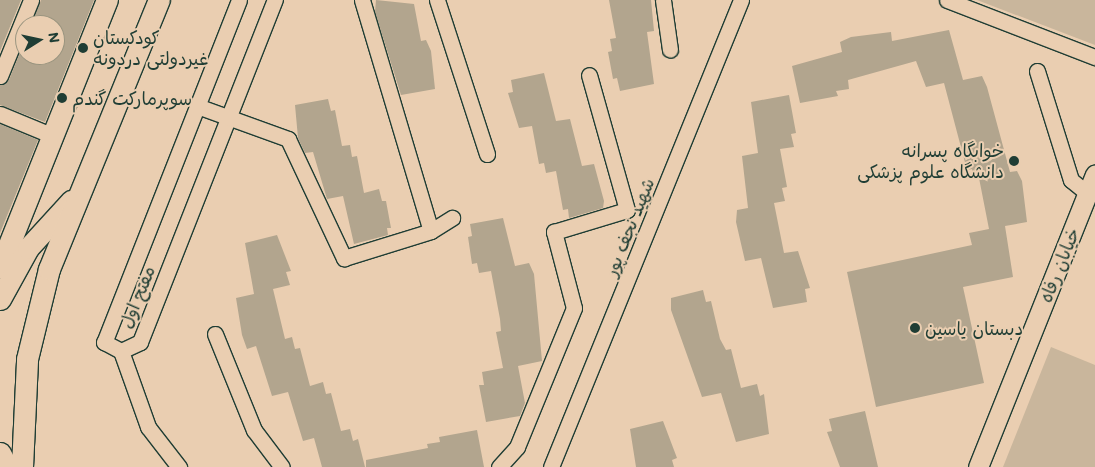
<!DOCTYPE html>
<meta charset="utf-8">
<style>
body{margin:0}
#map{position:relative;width:1095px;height:467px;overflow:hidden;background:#eaceb1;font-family:Mali,"Playpen Sans Arabic",sans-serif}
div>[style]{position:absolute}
.green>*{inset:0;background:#c9b69c}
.building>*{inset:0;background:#b2a58e}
.roads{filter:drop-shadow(1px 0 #1f3d34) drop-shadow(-1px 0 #1f3d34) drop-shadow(0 1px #1f3d34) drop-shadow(0 -1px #1f3d34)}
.minor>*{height:15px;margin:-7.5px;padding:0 7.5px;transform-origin:7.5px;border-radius:7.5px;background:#eaceb1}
.tertiary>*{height:19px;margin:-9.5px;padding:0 9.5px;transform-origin:9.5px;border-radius:9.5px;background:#eaceb1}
.secondary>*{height:21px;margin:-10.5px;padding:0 10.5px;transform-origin:10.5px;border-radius:10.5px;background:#eaceb1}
.dots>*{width:14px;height:14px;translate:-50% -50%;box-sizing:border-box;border:2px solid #eaceb1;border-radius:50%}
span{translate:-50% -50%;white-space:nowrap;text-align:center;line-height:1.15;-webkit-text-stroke:4px #eaceb1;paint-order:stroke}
.poi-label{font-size:18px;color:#1f3d34}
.left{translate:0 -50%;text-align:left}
.right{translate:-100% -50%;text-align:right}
.street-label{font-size:18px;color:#1f3d34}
.north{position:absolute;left:15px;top:15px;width:50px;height:50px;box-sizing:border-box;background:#eaceb1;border:1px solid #99947f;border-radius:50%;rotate:80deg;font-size:14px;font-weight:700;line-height:20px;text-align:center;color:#1f3d34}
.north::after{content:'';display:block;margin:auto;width:18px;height:22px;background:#1f3d34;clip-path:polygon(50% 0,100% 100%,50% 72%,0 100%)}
</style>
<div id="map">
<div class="green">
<div style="clip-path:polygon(977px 0,1095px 0,1095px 45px)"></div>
<div style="clip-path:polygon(1051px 347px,1095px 365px,1095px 467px,1003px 467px)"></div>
</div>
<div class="building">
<div style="clip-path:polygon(0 0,21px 0,0 51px)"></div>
<div style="clip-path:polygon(41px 0,94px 0,45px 122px,0 105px,0 85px,9px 80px,25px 40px,25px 55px,55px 55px,55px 25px,31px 25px)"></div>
<div style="clip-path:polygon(376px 0,414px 4px,421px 41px,426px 40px,431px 51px,435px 89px,401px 95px,375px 12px)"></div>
<div style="clip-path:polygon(609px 0,651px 0,654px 31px,647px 32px,654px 84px,620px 91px,617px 78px,613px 79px,608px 52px,612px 51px,610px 39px,616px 38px)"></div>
<div style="clip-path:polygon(949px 30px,963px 80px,982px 76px,987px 87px,1010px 172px,1017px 171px,1022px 181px,1027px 222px,1005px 226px,1013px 277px,963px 287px,984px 383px,876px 407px,847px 272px,972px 245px,969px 233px,989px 229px,979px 178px,974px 179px,972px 169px,967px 170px,944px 83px,926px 87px,916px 61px,848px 80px,849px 89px,836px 91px,838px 96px,800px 103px,792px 66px,842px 52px,840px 42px,851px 37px,891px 32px,892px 41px)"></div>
<div style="clip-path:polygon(544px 73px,556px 121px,570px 119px,582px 166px,594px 164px,604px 201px,603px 208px,569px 218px,568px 209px,563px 210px,556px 171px,546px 173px,544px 163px,539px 164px,532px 126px,519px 128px,508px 93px,513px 92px,511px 80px)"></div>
<div style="clip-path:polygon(789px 95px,796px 133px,791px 134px,794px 147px,780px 149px,787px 187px,782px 188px,785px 201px,774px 203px,784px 253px,798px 251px,810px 288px,805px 289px,807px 302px,773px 308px,761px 258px,745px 261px,736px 222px,737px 210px,748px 208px,742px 156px,758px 153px,751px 102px)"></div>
<div style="clip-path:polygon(328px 99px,331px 111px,335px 110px,342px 146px,350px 145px,352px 157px,357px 156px,364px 193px,379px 189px,382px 201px,386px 201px,391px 228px,387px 228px,388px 235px,354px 244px,343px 196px,327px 199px,313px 152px,305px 153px,298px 138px,295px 105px)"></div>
<div style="clip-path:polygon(0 124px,38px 140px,0 233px)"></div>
<div style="clip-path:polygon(503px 218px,515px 266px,529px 263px,534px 274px,542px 361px,518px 366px,525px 403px,520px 416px,486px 422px,479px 385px,484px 385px,482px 372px,503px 368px,496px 332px,501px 331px,500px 319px,491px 271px,479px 273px,477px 263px,472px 264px,468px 237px,472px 236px,470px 224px)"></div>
<div style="clip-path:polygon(277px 235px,291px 271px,286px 272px,290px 285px,273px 289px,285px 339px,292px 337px,295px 349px,300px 348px,310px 386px,323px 382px,326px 394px,331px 393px,341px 431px,350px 429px,353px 441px,358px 439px,365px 467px,322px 467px,314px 438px,303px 441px,288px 392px,272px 396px,256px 346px,247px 349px,242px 335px,236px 298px,254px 294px,245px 243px)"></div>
<div style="clip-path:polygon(703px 290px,706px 302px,711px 301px,720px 339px,726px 350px,731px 349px,741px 388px,757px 384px,760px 396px,764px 394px,769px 434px,736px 442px,721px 393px,702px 397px,671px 310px,671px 298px)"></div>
<div style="clip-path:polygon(865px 411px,878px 467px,840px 467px,827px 432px,832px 431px,829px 419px)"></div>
<div style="clip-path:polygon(663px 421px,677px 458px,672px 460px,674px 467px,636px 467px,630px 429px)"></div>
<div style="clip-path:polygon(477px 430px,484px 467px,366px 467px,366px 460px,428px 448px,427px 444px,440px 442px,439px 437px)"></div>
</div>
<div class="roads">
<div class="minor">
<div style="left:239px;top:0;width:368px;rotate:111.5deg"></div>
<div style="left:104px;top:342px;width:19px;rotate:28deg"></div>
<div style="left:121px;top:351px;width:21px;rotate:-25deg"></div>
<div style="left:140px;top:342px;width:368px;rotate:-68.5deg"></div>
<div style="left:362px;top:0;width:241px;rotate:73.4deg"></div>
<div style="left:437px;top:0;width:162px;rotate:72deg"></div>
<div style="left:663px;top:0;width:50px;rotate:82deg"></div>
<div style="left:947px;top:0;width:159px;rotate:21.1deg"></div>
<div style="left:1037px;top:71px;width:114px;rotate:72.7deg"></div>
<div style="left:1071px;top:180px;width:21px;rotate:39deg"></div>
<div style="left:0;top:76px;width:82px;rotate:-67.8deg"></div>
<div style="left:197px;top:106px;width:97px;rotate:19.9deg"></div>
<div style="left:288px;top:139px;width:132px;rotate:64.8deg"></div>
<div style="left:344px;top:258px;width:91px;rotate:-17.2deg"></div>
<div style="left:431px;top:231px;width:25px;rotate:-32deg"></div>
<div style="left:0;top:114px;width:55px;rotate:22.4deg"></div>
<div style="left:215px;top:334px;width:104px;rotate:67.9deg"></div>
<div style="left:254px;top:430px;width:46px;rotate:52.9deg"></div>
<div style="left:121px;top:351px;width:81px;rotate:70.4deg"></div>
<div style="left:148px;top:427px;width:51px;rotate:52.2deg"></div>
<div style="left:499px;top:467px;width:27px;rotate:-48deg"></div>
<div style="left:517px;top:447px;width:150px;rotate:-67.7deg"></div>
<div style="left:574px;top:308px;width:79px;rotate:-104.7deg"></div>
<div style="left:554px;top:232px;width:76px;rotate:-16.8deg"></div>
<div style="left:627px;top:210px;width:140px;rotate:-105.7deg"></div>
<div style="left:551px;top:467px;width:504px;rotate:-67.86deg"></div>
</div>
<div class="tertiary">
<div style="left:978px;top:467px;width:315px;rotate:-68.2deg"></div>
</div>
<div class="secondary">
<div style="left:0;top:267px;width:288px;rotate:-68.2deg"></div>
<div style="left:0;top:299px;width:58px;rotate:-61.2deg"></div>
<div style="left:28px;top:248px;width:64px;rotate:-47.5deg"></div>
<div style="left:0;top:453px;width:16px;rotate:63deg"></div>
<div style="left:22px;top:467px;width:108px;rotate:-87.3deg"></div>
<div style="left:27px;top:359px;width:93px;rotate:-76.3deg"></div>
<div style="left:49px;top:269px;width:291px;rotate:-67.8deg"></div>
</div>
</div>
<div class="dots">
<div style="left:83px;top:48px;background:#1f3d34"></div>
<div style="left:62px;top:98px;background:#1f3d34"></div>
<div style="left:1014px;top:161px;background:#1f3d34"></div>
<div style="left:915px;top:328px;background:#1f3d34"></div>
</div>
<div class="poi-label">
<span class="left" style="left:93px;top:48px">کودکستان<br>غیردولتی دردونه</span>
<span class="left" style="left:72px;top:98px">سوپرمارکت گندم</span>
<span class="right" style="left:1004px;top:161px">خوابگاه پسرانه<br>دانشگاه علوم پزشکی</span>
<span class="left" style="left:925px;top:328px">دبستان یاسین</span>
</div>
<div class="street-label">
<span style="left:629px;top:227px;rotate:-68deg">شهید نجف پور</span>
<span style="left:1059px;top:265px;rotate:-68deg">خیابان رفاه</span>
<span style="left:137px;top:297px;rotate:-68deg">مفتح اول</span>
</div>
<div class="north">N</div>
</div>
